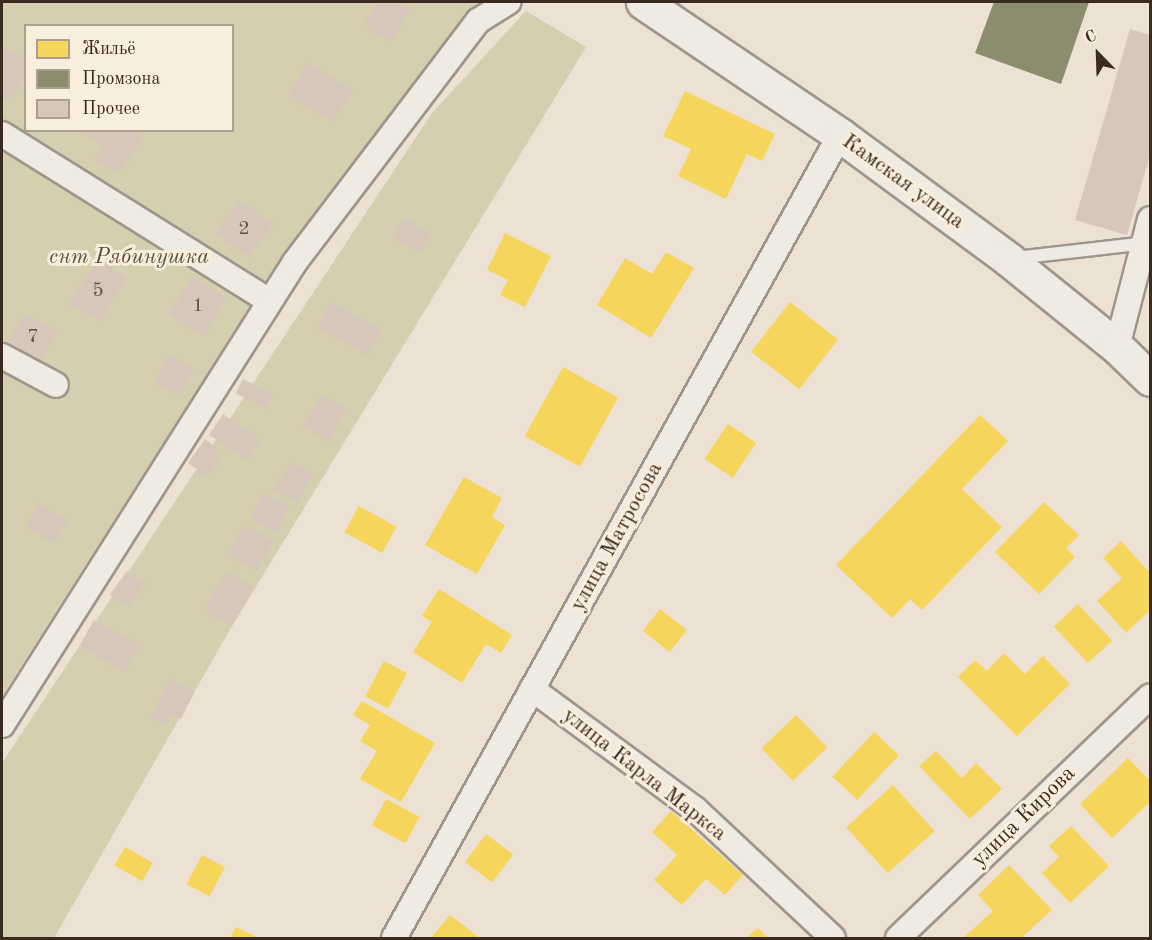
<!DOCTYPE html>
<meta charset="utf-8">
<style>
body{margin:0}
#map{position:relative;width:1152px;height:940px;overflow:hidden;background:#ece1d2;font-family:"Old Standard TT",serif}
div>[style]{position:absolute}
.green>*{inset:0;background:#d5cfaf}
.homes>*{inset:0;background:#f6d55c;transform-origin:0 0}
.industry>*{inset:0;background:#8c8c6e}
.building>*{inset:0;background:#d6c7ba;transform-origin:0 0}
.roads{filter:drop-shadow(2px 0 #9e968d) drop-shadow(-2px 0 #9e968d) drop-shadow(0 2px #9e968d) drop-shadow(0 -2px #9e968d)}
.lane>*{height:12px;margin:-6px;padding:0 6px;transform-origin:6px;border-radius:6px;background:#efeae2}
.street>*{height:24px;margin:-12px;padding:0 12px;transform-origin:12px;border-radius:12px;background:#efeae2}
.secondary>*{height:33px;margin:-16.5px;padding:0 16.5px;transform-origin:16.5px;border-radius:16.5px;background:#efeae2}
span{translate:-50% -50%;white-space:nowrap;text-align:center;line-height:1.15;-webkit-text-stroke:6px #f9eddb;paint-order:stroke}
.number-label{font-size:20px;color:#635348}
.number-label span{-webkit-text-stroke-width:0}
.street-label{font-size:22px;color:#3a2a20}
.park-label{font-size:22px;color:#5c503c;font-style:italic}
.frame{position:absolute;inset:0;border:3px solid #3a2a20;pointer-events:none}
.legend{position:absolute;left:24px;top:24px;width:210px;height:108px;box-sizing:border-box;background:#f9eddb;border:2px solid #ad9f90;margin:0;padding:8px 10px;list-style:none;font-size:18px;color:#3a2a20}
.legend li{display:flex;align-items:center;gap:12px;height:30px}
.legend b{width:30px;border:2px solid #ad9f90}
.north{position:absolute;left:1068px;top:24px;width:60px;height:60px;-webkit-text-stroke:4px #f9eddb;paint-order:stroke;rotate:337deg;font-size:16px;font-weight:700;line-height:24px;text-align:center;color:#3a2a20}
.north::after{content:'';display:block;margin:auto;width:21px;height:27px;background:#3a2a20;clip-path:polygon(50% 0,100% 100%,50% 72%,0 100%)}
</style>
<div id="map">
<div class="green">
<div style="clip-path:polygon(evenodd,2px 2px,486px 2px,472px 11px,280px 259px,2px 696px,2px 2px,26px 26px,232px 26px,232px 130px,26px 130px,26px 26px)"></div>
<div style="clip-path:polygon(526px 11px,586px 47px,232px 626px,54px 938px,2px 938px,2px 763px,432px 113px)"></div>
</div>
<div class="homes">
<div style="clip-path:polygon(685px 91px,775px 134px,762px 161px,747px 154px,726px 199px,678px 176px,691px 149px,663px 136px)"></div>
<div style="clip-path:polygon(505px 233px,551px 256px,525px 307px,500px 295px,508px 280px,487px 270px)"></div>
<div style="clip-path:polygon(666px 252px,694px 268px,651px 338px,597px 305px,625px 258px,652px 274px)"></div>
<div style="left:790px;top:302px;width:61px;height:63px;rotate:38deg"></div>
<div style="left:563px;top:367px;width:63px;height:79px;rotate:29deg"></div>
<div style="clip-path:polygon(980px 415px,1008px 441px,962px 489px,1002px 527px,922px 610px,910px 599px,892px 618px,836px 565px)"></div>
<div style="left:728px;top:424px;width:34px;height:42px;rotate:34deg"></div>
<div style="clip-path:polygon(464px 477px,502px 498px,492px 517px,505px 525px,477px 574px,425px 545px)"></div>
<div style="clip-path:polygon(1044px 502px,1079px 535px,1066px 548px,1075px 557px,1039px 594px,995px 552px)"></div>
<div style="left:359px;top:506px;width:43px;height:30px;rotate:29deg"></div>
<div style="clip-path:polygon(1121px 541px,1150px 573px,1150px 610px,1126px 633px,1097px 601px,1122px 578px,1103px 558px)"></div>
<div style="clip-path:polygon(439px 589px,512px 635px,501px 653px,486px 644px,462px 683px,413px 652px,432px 622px,422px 616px)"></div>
<div style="left:1078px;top:604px;width:50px;height:33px;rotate:47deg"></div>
<div style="left:660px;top:609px;width:34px;height:28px;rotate:38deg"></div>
<div style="clip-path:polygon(1004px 653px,1025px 674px,1043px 656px,1070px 684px,1017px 736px,958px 677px,975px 660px,987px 671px)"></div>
<div style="left:384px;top:661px;width:26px;height:40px;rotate:28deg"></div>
<div style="clip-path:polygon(362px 701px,435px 743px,401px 802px,360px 779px,377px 751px,360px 741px,370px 725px,353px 715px)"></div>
<div style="left:796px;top:715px;width:45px;height:48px;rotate:46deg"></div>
<div style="left:874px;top:732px;width:34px;height:61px;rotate:43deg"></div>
<div style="clip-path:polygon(936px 751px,962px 778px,976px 763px,1002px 789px,970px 819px,919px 766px)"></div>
<div style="clip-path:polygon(1128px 758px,1150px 781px,1150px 802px,1112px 838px,1080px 804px)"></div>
<div style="left:893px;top:785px;width:62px;height:63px;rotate:48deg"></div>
<div style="left:386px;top:799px;width:38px;height:30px;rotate:28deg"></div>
<div style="clip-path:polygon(671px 811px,743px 875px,725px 895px,706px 879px,682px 905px,654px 880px,677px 855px,652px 832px)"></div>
<div style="clip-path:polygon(1071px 826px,1109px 866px,1070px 903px,1042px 873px,1059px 857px,1049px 846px)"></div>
<div style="left:486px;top:834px;width:34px;height:35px;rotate:37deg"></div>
<div style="left:125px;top:847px;width:32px;height:21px;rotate:30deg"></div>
<div style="left:202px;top:855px;width:26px;height:33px;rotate:28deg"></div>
<div style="clip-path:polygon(1009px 865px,1052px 910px,1021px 938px,963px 938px,993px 911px,978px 895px)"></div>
<div style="clip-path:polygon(450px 915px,480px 938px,431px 938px)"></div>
<div style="clip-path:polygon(236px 927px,259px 938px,230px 938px)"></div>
<div style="clip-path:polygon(758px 928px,768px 938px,746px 938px)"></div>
</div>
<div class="industry">
<div style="clip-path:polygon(994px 2px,1089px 2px,1061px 84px,975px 53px)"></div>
</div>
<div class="building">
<div style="clip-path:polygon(378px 2px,397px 2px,410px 10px,391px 42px,363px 25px)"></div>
<div style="clip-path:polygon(1130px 29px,1150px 35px,1150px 155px,1127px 235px,1075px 220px)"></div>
<div style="clip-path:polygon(2px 44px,26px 61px,26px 76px,8px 101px,2px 97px)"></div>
<div style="left:308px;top:63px;width:52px;height:38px;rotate:31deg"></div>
<div style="clip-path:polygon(80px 130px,134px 130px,144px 137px,119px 174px,95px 159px,104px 146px)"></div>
<div style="left:240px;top:200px;width:41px;height:41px;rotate:36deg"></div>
<div style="left:404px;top:217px;width:32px;height:23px;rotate:32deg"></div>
<div style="left:97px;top:259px;width:35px;height:52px;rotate:31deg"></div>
<div style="left:192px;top:277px;width:41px;height:44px;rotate:32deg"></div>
<div style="left:332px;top:302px;width:58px;height:29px;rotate:30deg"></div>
<div style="left:25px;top:313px;width:38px;height:34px;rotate:30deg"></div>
<div style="left:171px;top:354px;width:29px;height:32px;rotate:34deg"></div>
<div style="left:243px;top:379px;width:34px;height:16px;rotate:27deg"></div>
<div style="left:321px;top:395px;width:30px;height:36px;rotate:30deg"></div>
<div style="left:223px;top:414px;width:46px;height:25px;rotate:34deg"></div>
<div style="clip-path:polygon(205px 439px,218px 449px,214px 455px,220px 460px,208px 477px,188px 463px)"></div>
<div style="left:291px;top:461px;width:26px;height:33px;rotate:31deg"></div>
<div style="left:264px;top:493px;width:28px;height:30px;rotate:27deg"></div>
<div style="left:39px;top:503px;width:34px;height:27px;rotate:32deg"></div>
<div style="left:245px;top:525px;width:33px;height:34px;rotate:29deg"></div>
<div style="left:127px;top:571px;width:22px;height:29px;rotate:36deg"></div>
<div style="left:226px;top:572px;width:32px;height:44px;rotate:30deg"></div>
<div style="left:94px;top:620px;width:53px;height:30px;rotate:29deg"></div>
<div style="clip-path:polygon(171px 679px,195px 691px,181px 719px,172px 714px,165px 726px,150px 718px)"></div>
</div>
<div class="roads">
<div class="lane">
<div style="left:1015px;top:258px;width:133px;rotate:-6.5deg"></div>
</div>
<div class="street">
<div style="left:2px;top:134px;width:315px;rotate:32deg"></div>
<div style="left:1117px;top:347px;width:132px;rotate:-75.5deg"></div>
<div style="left:2px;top:356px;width:61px;rotate:28.2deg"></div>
<div style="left:532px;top:689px;width:202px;rotate:36.4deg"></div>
<div style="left:695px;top:809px;width:189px;rotate:43.1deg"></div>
<div style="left:2px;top:725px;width:548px;rotate:-57.67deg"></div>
<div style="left:295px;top:262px;width:303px;rotate:-52.8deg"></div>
<div style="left:478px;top:21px;width:36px;rotate:-32deg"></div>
<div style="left:394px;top:938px;width:919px;rotate:-60.95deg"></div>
<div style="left:898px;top:938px;width:349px;rotate:-43.8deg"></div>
</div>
<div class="secondary">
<div style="left:643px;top:2px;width:238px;rotate:34deg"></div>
<div style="left:840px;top:135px;width:209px;rotate:36.4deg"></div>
<div style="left:1008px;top:259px;width:140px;rotate:38.9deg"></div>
<div style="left:1117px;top:347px;width:46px;rotate:44.1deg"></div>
</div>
</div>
<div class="number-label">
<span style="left:244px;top:229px">2</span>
<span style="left:98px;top:291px">5</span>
<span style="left:198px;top:306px">1</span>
<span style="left:33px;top:337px">7</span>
</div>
<div class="street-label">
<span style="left:903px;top:182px;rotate:36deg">Камская улица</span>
<span style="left:617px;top:537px;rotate:-61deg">улица Матросова</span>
<span style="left:644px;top:775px;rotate:38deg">улица Карла Маркса</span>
<span style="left:1024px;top:817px;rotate:-44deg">улица Кирова</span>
</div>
<div class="park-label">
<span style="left:129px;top:258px">снт Рябинушка</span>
</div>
<div class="frame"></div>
<ul class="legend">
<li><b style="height:16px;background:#f6d55c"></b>Жильё</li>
<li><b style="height:16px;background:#8c8c6e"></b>Промзона</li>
<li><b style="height:16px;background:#d6c7ba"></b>Прочее</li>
</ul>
<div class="north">С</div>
</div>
